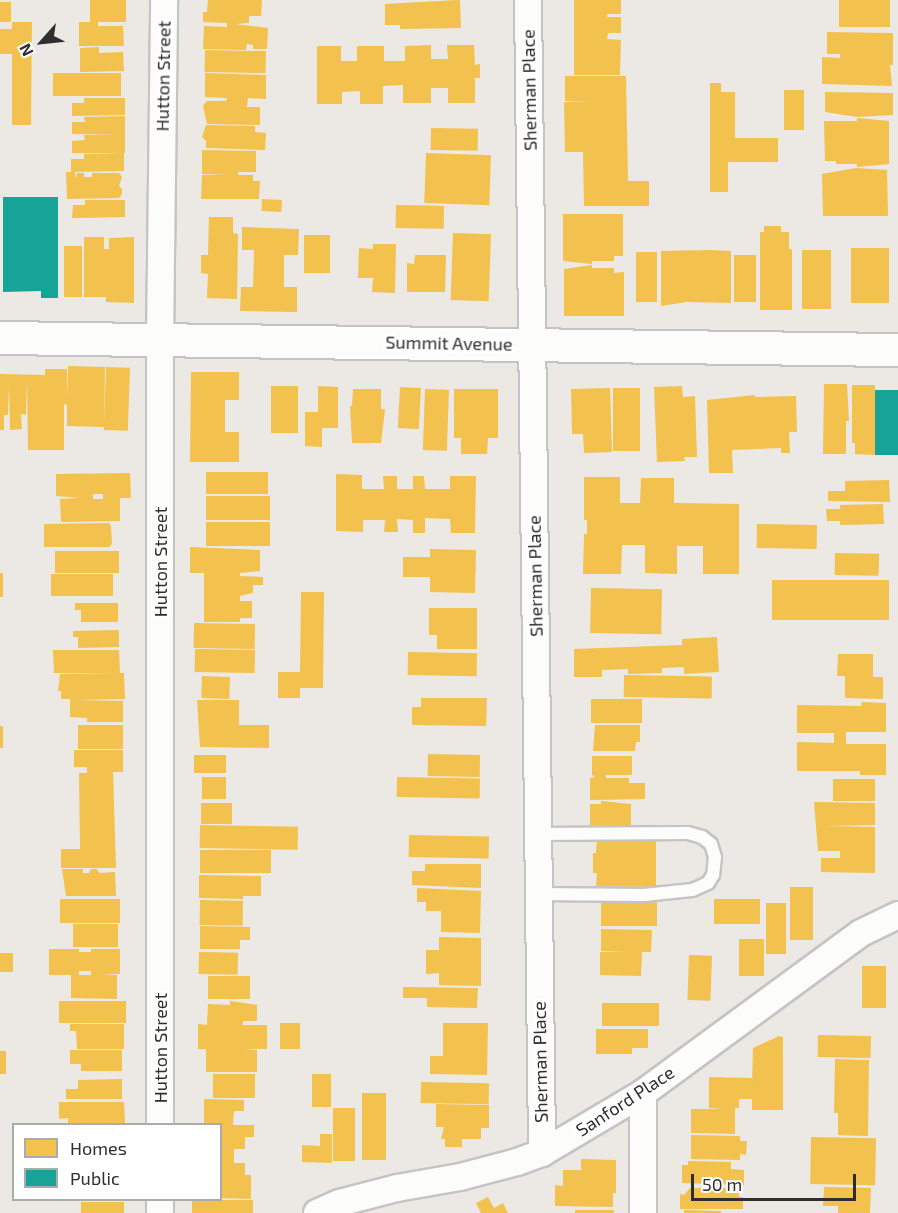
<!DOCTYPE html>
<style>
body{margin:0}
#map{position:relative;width:898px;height:1213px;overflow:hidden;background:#ece8e4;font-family:"Exo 2",sans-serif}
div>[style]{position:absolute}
.homes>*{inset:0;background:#f2c14e;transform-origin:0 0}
.public>*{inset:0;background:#17a398;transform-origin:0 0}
.roads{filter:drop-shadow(2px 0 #c5c4c5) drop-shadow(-2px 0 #c5c4c5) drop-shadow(0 2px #c5c4c5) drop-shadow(0 -2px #c5c4c5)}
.service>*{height:12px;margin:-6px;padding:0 6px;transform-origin:6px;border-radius:6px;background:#fcfcfb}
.minor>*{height:26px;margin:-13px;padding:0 13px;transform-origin:13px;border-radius:13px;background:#fcfcfb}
.tertiary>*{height:32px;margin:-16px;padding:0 16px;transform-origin:16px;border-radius:16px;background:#fcfcfb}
span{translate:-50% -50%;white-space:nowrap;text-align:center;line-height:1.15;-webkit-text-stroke:6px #fff;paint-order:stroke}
.street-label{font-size:18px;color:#2e2e2e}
.legend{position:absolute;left:12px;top:1123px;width:210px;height:78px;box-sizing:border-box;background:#fff;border:2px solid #ababab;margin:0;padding:8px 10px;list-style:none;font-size:18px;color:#2e2e2e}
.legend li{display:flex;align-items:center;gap:12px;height:30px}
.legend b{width:30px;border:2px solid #ababab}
.north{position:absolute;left:12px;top:12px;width:60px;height:60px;-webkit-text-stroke:4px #fff;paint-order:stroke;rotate:243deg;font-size:16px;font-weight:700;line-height:24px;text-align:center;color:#2e2e2e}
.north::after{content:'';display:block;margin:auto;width:21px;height:27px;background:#2e2e2e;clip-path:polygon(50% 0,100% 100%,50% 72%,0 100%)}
.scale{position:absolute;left:691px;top:1174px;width:165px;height:27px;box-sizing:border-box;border:3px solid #2e2e2e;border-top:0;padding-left:8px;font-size:18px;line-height:21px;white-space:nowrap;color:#2e2e2e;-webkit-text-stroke:4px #fff;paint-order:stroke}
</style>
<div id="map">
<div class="homes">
<div style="clip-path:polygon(90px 0,126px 0,126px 22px,98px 22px,98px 26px,123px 26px,124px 46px,79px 46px,79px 22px,90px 22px)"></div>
<div style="clip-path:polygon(208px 0,262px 0,261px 16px,249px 16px,249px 23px,235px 24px,268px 28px,267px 49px,253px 49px,253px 45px,247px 44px,246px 50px,203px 49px,204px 26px,227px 27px,227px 23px,203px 22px,203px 12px,207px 12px)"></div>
<div style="clip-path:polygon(457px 0,460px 0,461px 28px,400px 29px,400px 25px,385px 25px,385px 4px)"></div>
<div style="clip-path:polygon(574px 0,621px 0,621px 14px,607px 14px,607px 17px,621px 17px,621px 33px,608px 33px,607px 39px,621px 40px,620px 75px,574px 75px)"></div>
<div style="left:839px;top:0;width:51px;height:27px"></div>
<div style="left:0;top:2px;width:11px;height:20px"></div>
<div style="clip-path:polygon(12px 22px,32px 22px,31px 125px,12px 125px,12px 54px,0 54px,0 29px,12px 29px)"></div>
<div style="clip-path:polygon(827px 32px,893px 33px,893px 65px,890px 65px,892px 86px,822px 84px,822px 57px,840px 58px,840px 54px,827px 54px)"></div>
<div style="clip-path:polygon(431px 45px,431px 59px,448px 59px,447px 45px,474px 45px,475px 65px,480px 64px,480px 78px,475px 78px,475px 103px,448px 103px,448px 88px,431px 88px,431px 103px,403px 103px,403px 85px,383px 86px,383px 104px,360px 104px,360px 91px,342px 92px,342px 104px,317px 104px,317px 46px,341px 46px,341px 61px,357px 61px,357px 46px,384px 46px,384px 61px,405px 61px,405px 46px)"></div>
<div style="clip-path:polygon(99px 47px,99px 53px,123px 52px,124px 71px,80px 72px,80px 48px)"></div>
<div style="left:205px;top:50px;width:61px;height:22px;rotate:1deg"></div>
<div style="left:121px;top:73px;width:23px;height:68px;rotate:90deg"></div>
<div style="clip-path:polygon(205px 73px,266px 75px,266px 99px,248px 98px,247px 107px,260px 107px,260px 125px,207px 124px,203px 106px,207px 101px,226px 101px,227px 98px,205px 97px)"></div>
<div style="clip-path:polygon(565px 76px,626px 76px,628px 181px,649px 181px,649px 206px,584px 206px,583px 152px,565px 152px,564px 102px,589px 101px,565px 101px)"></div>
<div style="clip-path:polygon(710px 83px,721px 83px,721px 92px,735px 92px,735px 138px,778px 138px,778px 162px,728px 162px,728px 192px,710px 192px)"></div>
<div style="left:784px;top:90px;width:20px;height:40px"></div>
<div style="clip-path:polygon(825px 92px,893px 93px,893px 115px,857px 117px,825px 112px)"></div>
<div style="clip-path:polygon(84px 98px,125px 98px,125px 115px,72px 116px,72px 103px,84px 103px)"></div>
<div style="clip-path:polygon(125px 116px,125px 153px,72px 153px,72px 141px,85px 140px,84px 135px,122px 135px,72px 134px,72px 122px,85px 122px,84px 117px)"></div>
<div style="clip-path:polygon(857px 118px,889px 121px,889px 164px,857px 167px,857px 164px,836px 164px,836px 161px,825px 161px,824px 121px,857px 121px)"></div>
<div style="clip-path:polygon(206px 125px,255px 126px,255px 132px,266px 133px,265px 150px,206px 148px,206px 141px,202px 137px)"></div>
<div style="left:431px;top:128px;width:47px;height:22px;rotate:1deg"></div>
<div style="clip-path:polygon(202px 150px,256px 151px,256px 172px,238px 172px,238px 175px,253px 175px,253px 181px,260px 181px,259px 199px,201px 199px,202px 175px,228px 175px,202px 174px)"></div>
<div style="clip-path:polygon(124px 153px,124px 171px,75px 172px,75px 179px,77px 173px,84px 173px,84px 177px,92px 177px,92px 173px,119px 173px,122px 177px,119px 186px,122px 189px,122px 194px,119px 198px,67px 199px,66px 172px,71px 172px,71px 159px,84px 159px,84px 154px)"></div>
<div style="left:426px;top:153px;width:65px;height:50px;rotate:2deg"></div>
<div style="clip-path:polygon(856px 168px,887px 170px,888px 216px,823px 216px,822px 174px)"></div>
<div style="left:262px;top:199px;width:20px;height:12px;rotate:3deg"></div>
<div style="clip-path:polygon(85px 200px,125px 200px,125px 217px,72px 218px,73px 205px,85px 205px)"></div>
<div style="left:396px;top:205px;width:48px;height:23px;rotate:1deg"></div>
<div style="clip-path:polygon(563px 214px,623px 214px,623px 256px,614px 256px,614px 261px,592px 261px,592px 264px,563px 261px)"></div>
<div style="clip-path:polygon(209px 217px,233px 217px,233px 233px,238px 234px,237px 299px,207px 298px,208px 274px,201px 273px,201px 255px,208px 255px)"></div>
<div style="clip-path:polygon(764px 226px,781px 226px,781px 232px,789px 232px,789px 249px,792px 249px,792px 310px,760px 310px,760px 232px,764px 232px)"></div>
<div style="clip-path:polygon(242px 227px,299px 229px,298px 255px,284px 255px,284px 287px,297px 287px,297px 312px,240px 311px,241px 287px,253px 287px,254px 250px,242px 250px)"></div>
<div style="left:453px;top:233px;width:38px;height:67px;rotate:2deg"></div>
<div style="left:304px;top:235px;width:26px;height:38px"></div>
<div style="clip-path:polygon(84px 237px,104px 237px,104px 249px,109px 249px,109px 238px,134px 237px,134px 303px,106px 302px,106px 297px,84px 297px)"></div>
<div style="clip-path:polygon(373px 244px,396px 244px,395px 293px,372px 292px,373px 278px,358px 278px,359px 248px,373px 249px)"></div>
<div style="left:64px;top:246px;width:18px;height:51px"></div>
<div style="left:851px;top:248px;width:38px;height:55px"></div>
<div style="clip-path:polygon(709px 250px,731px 251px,731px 303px,687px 302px,661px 306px,661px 251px)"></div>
<div style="left:802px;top:250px;width:29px;height:59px"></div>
<div style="left:636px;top:252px;width:21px;height:50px"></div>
<div style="clip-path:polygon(415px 255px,446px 255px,445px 292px,407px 292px,407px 263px,414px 264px)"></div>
<div style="left:734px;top:255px;width:22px;height:47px"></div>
<div style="clip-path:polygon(592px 265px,592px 268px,614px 268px,614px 273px,624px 272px,624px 316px,564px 316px,564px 269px)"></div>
<div style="clip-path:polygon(68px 366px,105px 367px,104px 427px,67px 426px,67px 405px,64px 404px,64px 450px,28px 450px,27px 378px,26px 415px,21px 414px,22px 429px,10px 430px,9px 385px,8px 415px,4px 415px,4px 430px,0 430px,0 374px,45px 375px,45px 369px,67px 369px,68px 397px)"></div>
<div style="left:106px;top:367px;width:24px;height:63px;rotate:2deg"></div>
<div style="clip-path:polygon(191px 372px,239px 372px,239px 400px,225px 400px,225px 432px,239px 432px,239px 462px,190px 462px)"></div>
<div style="clip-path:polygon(824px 384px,847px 384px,849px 421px,846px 421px,846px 454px,823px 454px)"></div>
<div style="clip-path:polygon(852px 385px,875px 385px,875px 455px,855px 454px,855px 443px,852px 443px)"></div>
<div style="left:271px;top:386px;width:27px;height:47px"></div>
<div style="clip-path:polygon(318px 386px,338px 387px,338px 428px,322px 428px,322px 447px,305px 446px,305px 412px,318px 412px)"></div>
<div style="clip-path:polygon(682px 386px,683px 397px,695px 396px,697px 457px,684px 457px,685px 461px,657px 462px,654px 387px)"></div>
<div style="left:400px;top:387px;width:21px;height:41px;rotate:3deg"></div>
<div style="clip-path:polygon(610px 388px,612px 452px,584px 453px,583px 434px,572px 434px,571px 389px)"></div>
<div style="left:613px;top:388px;width:27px;height:63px"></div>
<div style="clip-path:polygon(353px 389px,381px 389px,381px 409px,385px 409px,381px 443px,352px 443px,350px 406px,352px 406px)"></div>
<div style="left:425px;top:389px;width:24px;height:61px;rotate:2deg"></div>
<div style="clip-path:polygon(454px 389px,498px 389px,498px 438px,488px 438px,487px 454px,461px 454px,461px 438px,454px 438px)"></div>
<div style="clip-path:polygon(755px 395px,755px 397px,796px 396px,797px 432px,789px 432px,790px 453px,781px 453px,781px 448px,732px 450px,733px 473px,709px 473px,707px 400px)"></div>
<div style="left:206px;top:472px;width:62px;height:22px"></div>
<div style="clip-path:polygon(evenodd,130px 473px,131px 498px,120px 498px,120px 521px,61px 522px,60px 499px,80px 498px,56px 496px,56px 474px,130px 473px,93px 494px,103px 494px,103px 499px,93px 499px,93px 494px)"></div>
<div style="clip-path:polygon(336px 474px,362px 475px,362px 489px,384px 489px,383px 476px,397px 476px,397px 489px,413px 489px,413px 476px,424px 476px,425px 489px,450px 489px,450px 476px,476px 476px,475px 533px,451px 533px,450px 519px,425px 518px,425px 533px,413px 533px,413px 520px,397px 519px,398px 532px,384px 532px,385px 520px,363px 520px,363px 532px,336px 531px)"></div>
<div style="clip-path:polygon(584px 477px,620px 477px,620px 503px,640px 503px,641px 478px,674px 478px,674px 503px,739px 504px,739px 574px,703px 574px,703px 546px,677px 546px,677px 574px,645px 573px,645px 545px,622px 545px,621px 574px,583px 574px,584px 534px,587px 534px,587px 520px,584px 520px)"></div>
<div style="clip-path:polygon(889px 480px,890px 502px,828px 501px,828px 491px,845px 491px,845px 481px)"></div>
<div style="left:270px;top:496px;width:24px;height:64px;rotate:90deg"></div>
<div style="clip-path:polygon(883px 504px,884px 524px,840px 525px,840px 521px,827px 521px,826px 509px,840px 509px,840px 505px)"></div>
<div style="left:206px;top:522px;width:64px;height:24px"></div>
<div style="clip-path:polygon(109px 523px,111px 526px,112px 544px,109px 547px,44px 547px,44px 524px)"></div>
<div style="left:757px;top:524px;width:60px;height:24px;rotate:1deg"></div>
<div style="clip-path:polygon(190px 547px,260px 550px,260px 571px,240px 573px,240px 576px,263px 577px,263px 585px,253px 585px,253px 593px,240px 596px,240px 601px,252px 601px,252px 618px,240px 618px,240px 622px,204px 622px,204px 573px,190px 573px)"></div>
<div style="clip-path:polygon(430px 549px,476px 550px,475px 593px,430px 592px,430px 577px,403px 577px,403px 557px,430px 557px)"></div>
<div style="left:119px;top:551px;width:22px;height:64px;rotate:90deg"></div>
<div style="left:835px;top:553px;width:44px;height:22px;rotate:1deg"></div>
<div style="left:0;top:573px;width:3px;height:24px"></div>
<div style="left:113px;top:574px;width:22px;height:62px;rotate:90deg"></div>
<div style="left:772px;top:580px;width:117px;height:40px"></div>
<div style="left:591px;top:588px;width:71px;height:45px;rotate:1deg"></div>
<div style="clip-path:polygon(301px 592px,324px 592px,323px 688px,300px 688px,300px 698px,278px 698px,278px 672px,300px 672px)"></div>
<div style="clip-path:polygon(75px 603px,118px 603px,118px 622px,81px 622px,81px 610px,75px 610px)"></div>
<div style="clip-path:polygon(429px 608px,477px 608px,477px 649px,437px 649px,437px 635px,429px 635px)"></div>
<div style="left:194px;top:623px;width:61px;height:25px;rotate:1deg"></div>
<div style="clip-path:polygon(119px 630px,119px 647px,78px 648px,78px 637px,73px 637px,73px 631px)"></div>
<div style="clip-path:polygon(717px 637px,719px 672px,684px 674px,684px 667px,662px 668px,662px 673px,628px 674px,628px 669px,602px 670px,602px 677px,574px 677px,574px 649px,682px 645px,682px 639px)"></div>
<div style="left:195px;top:649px;width:60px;height:23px;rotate:1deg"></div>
<div style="clip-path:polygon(53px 650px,119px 650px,120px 673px,124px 673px,125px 699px,75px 700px,123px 701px,123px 722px,87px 722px,87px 718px,70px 717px,70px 699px,61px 699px,61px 691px,58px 691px,60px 674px,117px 673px,54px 673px)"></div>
<div style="left:408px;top:652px;width:69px;height:23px;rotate:1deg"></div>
<div style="clip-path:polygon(838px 654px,873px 654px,873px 677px,883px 677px,883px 699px,845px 698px,845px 676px,837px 676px)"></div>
<div style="left:624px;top:675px;width:88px;height:22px;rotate:1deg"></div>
<div style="left:202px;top:676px;width:28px;height:22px;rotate:2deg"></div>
<div style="clip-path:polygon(421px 698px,487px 698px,486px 726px,412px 725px,412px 707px,421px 707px)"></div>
<div style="left:591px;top:699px;width:51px;height:24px"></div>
<div style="clip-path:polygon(197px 700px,239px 700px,239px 725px,269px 725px,269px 748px,200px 747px)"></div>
<div style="clip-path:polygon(862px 702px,886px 703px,886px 732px,846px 732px,846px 744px,886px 744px,886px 775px,860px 775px,860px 771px,797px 771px,797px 742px,834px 743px,834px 733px,797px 733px,797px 705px,861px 706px)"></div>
<div style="left:78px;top:725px;width:45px;height:24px"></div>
<div style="clip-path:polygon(595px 725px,640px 725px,640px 742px,636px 742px,635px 751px,593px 751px)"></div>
<div style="left:0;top:726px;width:3px;height:22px"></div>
<div style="clip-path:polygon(74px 750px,123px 750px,123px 772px,113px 772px,116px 868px,61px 868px,61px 849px,80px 849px,79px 773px,87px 773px,87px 767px,74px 767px)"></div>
<div style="left:428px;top:754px;width:52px;height:22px;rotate:1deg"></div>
<div style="left:194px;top:755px;width:32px;height:18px"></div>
<div style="clip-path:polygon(592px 756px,632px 756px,632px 775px,606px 775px,606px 778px,629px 778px,629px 783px,645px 783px,645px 799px,590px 800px,590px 778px,595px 777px,592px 775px)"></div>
<div style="left:202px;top:777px;width:24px;height:22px"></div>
<div style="left:397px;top:777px;width:83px;height:20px;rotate:1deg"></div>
<div style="left:833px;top:779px;width:42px;height:22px"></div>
<div style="clip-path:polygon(601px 801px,631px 804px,631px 825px,590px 825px,590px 804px,601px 804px)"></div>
<div style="clip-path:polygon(814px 802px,875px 803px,875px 825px,825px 826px,875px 827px,875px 873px,821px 872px,821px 858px,840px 858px,840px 851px,818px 851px)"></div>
<div style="left:201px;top:803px;width:31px;height:21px"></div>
<div style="left:200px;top:825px;width:98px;height:23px;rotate:1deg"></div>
<div style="left:409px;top:835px;width:80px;height:22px;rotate:1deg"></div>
<div style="clip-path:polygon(597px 840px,656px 840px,656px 887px,596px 886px,597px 873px,593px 873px,593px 853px,596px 853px)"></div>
<div style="left:200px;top:850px;width:71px;height:23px"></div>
<div style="clip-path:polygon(425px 864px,481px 864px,481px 888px,412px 885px,412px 871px,425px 871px)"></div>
<div style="clip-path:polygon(62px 869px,83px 869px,83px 873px,89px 873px,91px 869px,97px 869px,99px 873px,115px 872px,116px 896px,66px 896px)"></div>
<div style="clip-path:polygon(199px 875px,261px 876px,261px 896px,243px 896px,243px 899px,199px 898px)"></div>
<div style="left:790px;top:887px;width:23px;height:53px"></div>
<div style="clip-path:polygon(417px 888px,481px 891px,480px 933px,441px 932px,441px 911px,426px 911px,426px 902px,417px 902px)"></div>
<div style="left:60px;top:899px;width:60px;height:24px"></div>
<div style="left:714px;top:899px;width:46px;height:25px"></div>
<div style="left:200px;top:900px;width:43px;height:25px;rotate:1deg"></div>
<div style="left:601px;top:902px;width:56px;height:24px"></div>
<div style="left:766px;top:903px;width:20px;height:51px"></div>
<div style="left:118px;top:924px;width:23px;height:45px;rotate:90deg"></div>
<div style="clip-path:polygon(200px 926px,250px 927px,250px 940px,240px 940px,240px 949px,200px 949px)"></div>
<div style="clip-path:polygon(601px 929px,652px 930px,651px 952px,642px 952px,641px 976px,600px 975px,600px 952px,627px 952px,601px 951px)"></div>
<div style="clip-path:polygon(439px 937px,481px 938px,481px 986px,439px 985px,439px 973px,426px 974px,426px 950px,439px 950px)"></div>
<div style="left:739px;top:939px;width:25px;height:37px"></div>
<div style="clip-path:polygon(evenodd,49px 949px,79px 949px,79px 952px,91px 952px,91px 949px,120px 949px,120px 974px,101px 974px,117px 975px,117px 999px,71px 998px,71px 975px,49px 975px,49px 949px,79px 971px,91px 971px,91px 975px,79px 975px,79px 971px)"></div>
<div style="left:199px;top:952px;width:39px;height:22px;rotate:1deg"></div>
<div style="left:0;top:953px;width:13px;height:19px"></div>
<div style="left:689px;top:955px;width:23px;height:45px;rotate:2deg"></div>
<div style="left:862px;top:966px;width:24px;height:42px"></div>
<div style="left:208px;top:976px;width:42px;height:23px"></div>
<div style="clip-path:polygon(403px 987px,478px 988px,477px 1008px,427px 1007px,427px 998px,403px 998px)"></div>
<div style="left:59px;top:1001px;width:67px;height:22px"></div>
<div style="clip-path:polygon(230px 1001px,257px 1005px,257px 1021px,243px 1021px,243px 1025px,267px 1025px,267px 1049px,245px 1049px,257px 1050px,257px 1072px,206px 1072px,206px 1049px,198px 1049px,198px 1024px,207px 1025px,208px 1004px,230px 1005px)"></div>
<div style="left:602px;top:1003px;width:57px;height:23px"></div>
<div style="left:280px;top:1023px;width:20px;height:26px"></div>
<div style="clip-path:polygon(443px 1023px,488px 1023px,487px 1075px,430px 1074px,430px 1056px,443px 1056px)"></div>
<div style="clip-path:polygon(70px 1024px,124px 1024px,124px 1049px,77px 1049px,76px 1031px,70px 1031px)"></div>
<div style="clip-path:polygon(596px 1029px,648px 1029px,648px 1048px,632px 1048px,632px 1054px,596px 1054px)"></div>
<div style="left:818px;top:1035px;width:53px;height:22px;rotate:1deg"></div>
<div style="clip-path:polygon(779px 1036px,783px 1037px,783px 1110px,752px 1110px,752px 1099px,739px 1099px,739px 1108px,735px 1108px,735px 1134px,691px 1133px,691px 1109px,722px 1109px,709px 1108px,709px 1077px,752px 1078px,752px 1085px,753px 1048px)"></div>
<div style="clip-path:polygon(70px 1050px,122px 1050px,122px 1071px,81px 1071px,81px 1064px,70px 1064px)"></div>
<div style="left:6px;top:1051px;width:23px;height:6px;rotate:90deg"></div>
<div style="clip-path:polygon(835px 1059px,869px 1060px,868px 1136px,838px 1135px,838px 1113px,834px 1113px)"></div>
<div style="left:213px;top:1074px;width:42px;height:24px"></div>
<div style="left:312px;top:1074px;width:19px;height:33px"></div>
<div style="clip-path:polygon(122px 1079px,122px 1099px,66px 1099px,66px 1089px,78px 1089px,78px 1080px)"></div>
<div style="left:421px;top:1082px;width:68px;height:21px;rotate:1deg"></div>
<div style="left:362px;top:1093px;width:24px;height:67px"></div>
<div style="clip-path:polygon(204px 1099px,244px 1100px,244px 1111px,234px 1111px,233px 1125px,254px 1125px,254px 1137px,245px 1137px,245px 1149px,234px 1149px,234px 1163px,245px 1163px,245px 1175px,251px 1175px,251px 1199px,220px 1198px,220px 1124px,204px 1124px)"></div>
<div style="clip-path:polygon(59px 1102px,124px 1102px,125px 1124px,68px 1124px,68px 1118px,59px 1119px)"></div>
<div style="clip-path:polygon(436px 1104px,489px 1105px,489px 1128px,481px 1128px,481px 1139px,462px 1139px,462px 1147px,445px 1147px,445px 1139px,441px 1139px,444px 1127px,436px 1127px)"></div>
<div style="left:333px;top:1108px;width:22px;height:53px"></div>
<div style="clip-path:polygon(320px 1134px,332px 1134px,332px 1163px,302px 1162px,302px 1145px,320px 1146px)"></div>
<div style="clip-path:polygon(691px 1135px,740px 1136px,740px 1141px,747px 1141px,746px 1155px,740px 1154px,740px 1160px,691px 1159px)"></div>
<div style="left:811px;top:1137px;width:65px;height:47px;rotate:1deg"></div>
<div style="clip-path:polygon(581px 1159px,616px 1160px,616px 1193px,613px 1193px,613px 1207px,555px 1206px,555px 1185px,563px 1186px,563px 1170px,581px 1170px)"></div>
<div style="clip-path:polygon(688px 1161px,731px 1162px,731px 1169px,744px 1170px,744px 1185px,682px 1183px,682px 1165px,688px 1165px)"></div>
<div style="clip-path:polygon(824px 1187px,871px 1188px,870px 1213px,838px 1213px,838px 1206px,823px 1206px)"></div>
<div style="clip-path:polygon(690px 1188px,739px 1188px,739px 1197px,743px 1197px,743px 1209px,680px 1209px,680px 1194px,684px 1195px)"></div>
<div style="clip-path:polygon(488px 1197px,494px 1208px,503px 1203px,508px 1213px,481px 1213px,476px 1203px)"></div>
<div style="left:192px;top:1200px;width:61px;height:13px"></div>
<div style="left:81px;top:1202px;width:43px;height:11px"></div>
<div style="left:575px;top:1210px;width:39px;height:3px"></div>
<div style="clip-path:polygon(684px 1210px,721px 1211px,721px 1213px,684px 1213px)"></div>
</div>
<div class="public">
<div style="clip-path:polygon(3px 197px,58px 197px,58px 298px,41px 298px,41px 291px,3px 292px)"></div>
<div style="left:875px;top:390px;width:23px;height:65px"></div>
</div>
<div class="roads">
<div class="service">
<div style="left:537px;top:834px;width:151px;rotate:-0.4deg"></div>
<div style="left:688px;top:833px;width:15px;rotate:16deg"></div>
<div style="left:702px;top:837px;width:11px;rotate:38deg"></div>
<div style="left:711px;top:844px;width:14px;rotate:73deg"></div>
<div style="left:715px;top:857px;width:18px;rotate:96deg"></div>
<div style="left:713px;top:875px;width:9px;rotate:122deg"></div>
<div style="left:708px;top:883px;width:17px;rotate:156deg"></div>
<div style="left:692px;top:890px;width:48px;rotate:174.1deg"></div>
<div style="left:644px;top:895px;width:106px;rotate:-179.5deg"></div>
</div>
<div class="minor">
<div style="left:528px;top:0;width:1153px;rotate:89.3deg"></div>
<div style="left:643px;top:1093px;width:120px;rotate:90deg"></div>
<div style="left:160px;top:1124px;width:783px;rotate:-90deg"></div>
<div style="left:160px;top:341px;width:341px;rotate:-89.3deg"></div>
<div style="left:160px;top:1200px;width:13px;rotate:90deg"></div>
<div style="left:317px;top:1213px;width:24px;rotate:-24deg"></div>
<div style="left:339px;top:1203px;width:60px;rotate:-14.5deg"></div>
<div style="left:397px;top:1188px;width:64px;rotate:-9.9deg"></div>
<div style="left:460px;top:1177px;width:59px;rotate:-14.7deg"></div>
<div style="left:517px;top:1162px;width:27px;rotate:-20deg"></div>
<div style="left:542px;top:1153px;width:117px;rotate:-30.7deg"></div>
<div style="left:643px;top:1093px;width:270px;rotate:-36.3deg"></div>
<div style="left:861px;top:933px;width:41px;rotate:-25.9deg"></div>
</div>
<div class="tertiary">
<div style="left:0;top:338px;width:898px;rotate:0.77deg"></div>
</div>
</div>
<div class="street-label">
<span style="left:163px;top:76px;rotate:-89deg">Hutton Street</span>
<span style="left:529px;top:90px;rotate:-91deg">Sherman Place</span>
<span style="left:449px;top:343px;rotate:1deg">Summit Avenue</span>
<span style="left:160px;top:562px;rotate:-90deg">Hutton Street</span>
<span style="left:535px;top:576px;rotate:-91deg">Sherman Place</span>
<span style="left:160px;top:1048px;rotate:-90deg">Hutton Street</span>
<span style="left:540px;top:1062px;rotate:-91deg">Sherman Place</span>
<span style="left:625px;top:1101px;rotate:-33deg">Sanford Place</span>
</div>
<ul class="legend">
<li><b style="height:16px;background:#f2c14e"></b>Homes</li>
<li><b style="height:16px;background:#17a398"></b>Public</li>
</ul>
<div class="north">N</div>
<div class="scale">50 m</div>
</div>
